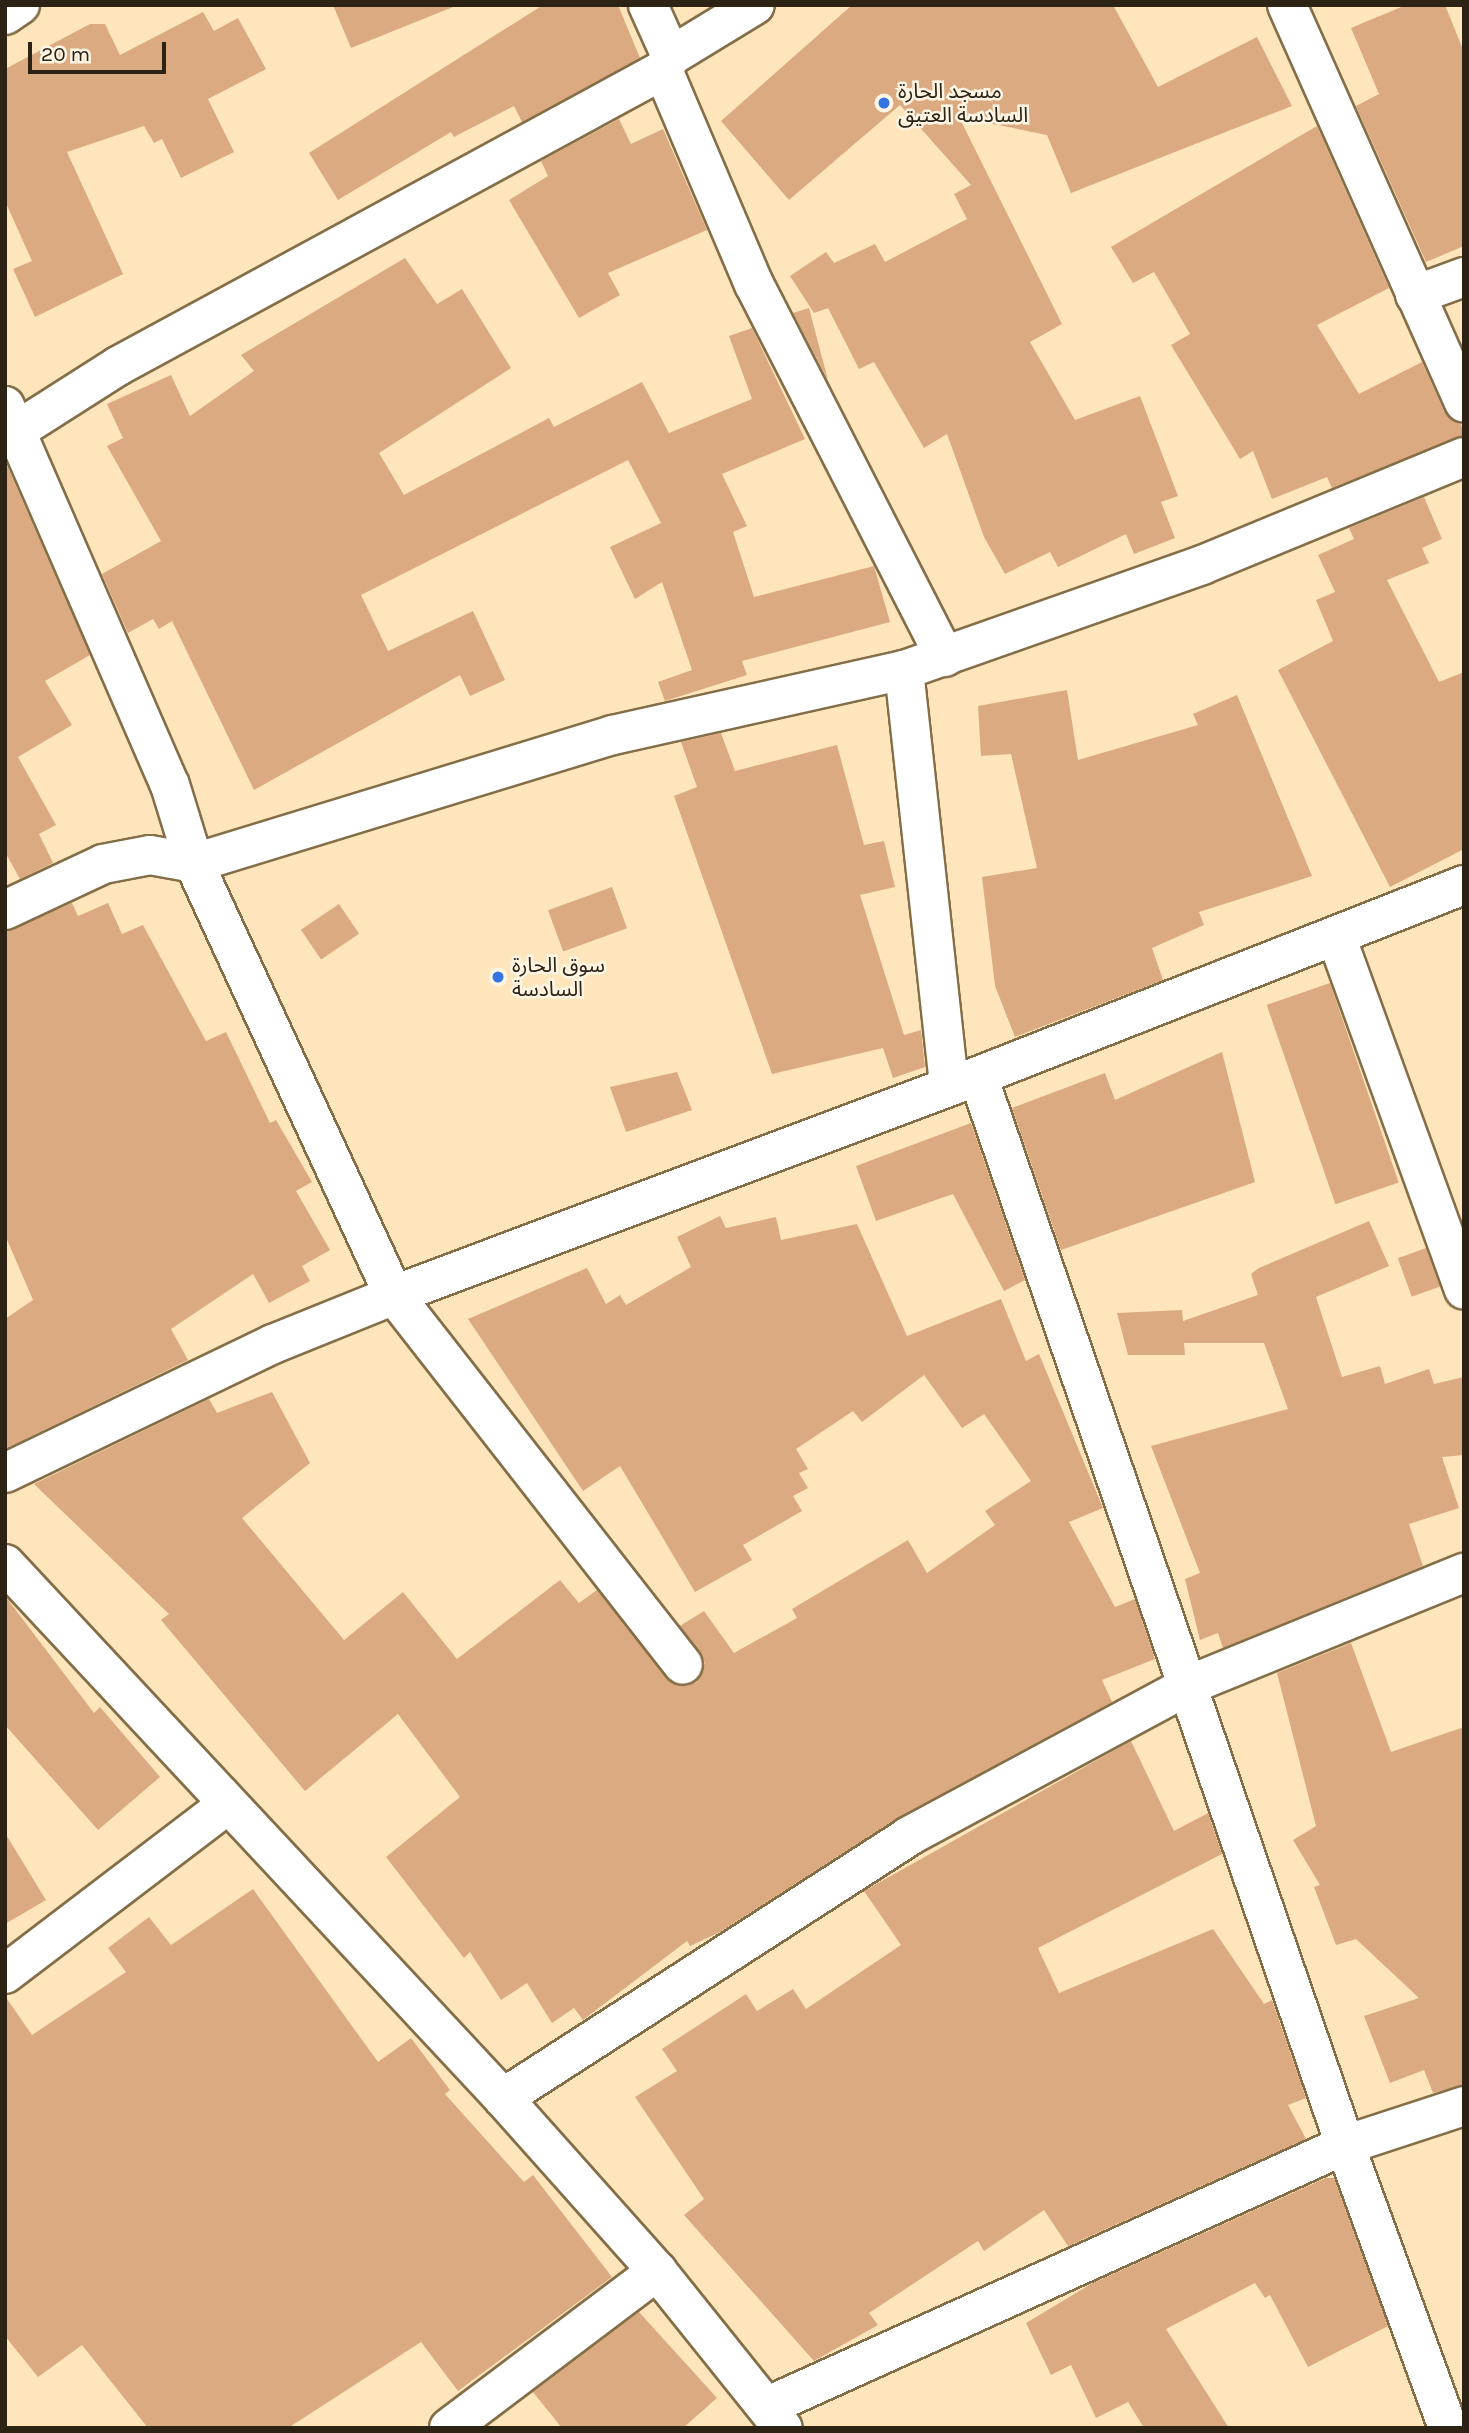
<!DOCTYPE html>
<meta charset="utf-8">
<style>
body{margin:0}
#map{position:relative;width:1469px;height:2433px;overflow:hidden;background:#fee5bc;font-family:Karla,"Noto Sans Arabic",sans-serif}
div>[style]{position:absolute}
.building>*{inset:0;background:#dcaa81;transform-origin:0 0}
.roads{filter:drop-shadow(2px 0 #846e48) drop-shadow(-2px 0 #846e48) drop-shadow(0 2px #846e48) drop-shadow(0 -2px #846e48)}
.minor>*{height:38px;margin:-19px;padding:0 19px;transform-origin:19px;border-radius:19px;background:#fff}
.dots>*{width:19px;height:19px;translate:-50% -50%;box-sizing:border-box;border:4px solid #fff5e4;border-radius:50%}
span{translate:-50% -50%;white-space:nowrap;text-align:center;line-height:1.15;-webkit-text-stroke:5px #fff5e4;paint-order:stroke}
.poi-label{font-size:21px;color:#2d2314}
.left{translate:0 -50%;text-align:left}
.frame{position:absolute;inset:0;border:7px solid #2d2314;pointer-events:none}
.scale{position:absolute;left:28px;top:42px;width:138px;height:32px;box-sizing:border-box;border:4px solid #2d2314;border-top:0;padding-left:9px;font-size:21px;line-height:24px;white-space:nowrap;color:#2d2314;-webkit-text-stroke:5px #fff5e4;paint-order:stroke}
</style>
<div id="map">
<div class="building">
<div style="clip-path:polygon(333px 5px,453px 5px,453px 7px,351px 48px)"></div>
<div style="clip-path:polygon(543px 5px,618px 5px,640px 58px,522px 122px,514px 106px,454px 137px,451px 132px,338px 200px,309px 153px)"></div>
<div style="clip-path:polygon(852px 5px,1113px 5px,1158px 87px,1257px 37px,1292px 106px,1071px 193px,1047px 135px,959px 117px,1062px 324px,1030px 342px,1075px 420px,1140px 396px,1178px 496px,1161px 502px,1175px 538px,1134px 554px,1126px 534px,1058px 567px,1050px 552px,1005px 574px,984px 537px,947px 434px,924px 448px,874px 362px,859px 369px,828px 308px,814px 313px,790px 276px,826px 252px,834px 263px,875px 244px,885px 262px,967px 219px,954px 194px,971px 185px,900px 105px,789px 200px,721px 121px)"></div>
<div style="clip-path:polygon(1406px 5px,1445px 5px,1464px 52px,1464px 246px,1426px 262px,1356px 106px,1379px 94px,1351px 28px)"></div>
<div style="clip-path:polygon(203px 12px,214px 31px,238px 18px,266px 69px,208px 99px,234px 152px,181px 178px,162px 139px,154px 143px,144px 126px,67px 152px,123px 274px,35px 317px,13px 269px,32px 261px,5px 201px,5px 69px,90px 24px,105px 24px,120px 55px)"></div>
<div style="clip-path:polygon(619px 119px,631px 144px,663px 129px,707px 230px,608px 273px,620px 295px,579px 318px,509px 200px,548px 176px,541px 161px)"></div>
<div style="clip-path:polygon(1317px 126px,1389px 288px,1317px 325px,1359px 394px,1422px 362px,1444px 411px,1461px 424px,1464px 435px,1332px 488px,1327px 477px,1272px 499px,1253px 451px,1240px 459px,1171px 345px,1190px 334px,1154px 272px,1133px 283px,1111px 247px)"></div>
<div style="clip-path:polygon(405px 258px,437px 304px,462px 289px,511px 368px,379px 453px,404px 495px,549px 418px,554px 427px,642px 382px,669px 433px,752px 399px,729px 336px,752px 328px,805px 439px,722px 474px,747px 526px,733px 532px,754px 597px,874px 566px,890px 622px,742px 661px,747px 675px,665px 701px,658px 682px,692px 670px,662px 582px,635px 599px,610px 547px,661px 523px,628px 460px,361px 595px,388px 651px,473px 611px,505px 680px,470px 696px,460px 675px,254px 790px,172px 621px,159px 629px,153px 619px,128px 633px,102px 574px,161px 541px,107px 446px,123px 438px,107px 404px,171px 375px,190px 416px,254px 371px,241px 355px)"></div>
<div style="clip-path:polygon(809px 308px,828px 380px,793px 313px)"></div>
<div style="clip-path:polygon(5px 461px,90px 655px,45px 681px,72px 725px,18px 757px,56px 825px,39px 834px,53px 863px,20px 879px,5px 852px)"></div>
<div style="clip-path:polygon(1424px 497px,1442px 539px,1422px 548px,1429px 563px,1387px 580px,1439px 682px,1464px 672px,1464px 849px,1390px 887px,1278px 670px,1333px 641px,1316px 600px,1335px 592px,1318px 555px,1354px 539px,1349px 528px)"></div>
<div style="clip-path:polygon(1067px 690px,1078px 760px,1198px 725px,1193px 714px,1237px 695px,1312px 876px,1199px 912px,1204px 925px,1152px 948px,1163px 980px,1015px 1037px,995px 986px,982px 877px,1037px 868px,1011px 754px,981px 756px,978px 706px)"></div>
<div style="clip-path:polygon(721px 733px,735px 771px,837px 745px,864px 845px,884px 841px,895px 887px,860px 895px,904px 1035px,921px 1030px,925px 1067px,893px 1078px,883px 1048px,772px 1074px,674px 796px,697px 787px,681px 742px)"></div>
<div style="left:612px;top:887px;width:44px;height:68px;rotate:70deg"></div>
<div style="clip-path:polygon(72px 903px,78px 916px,108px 903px,122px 934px,143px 925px,206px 1041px,226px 1032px,270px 1123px,276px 1120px,312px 1182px,296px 1191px,330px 1250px,302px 1266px,310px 1281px,269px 1303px,253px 1274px,171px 1329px,188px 1360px,5px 1449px,5px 1319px,33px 1300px,5px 1235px,5px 932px)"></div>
<div style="left:339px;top:904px;width:36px;height:46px;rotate:56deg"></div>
<div style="left:1330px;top:983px;width:211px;height:67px;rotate:71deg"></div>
<div style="clip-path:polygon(1222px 1052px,1255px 1182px,1061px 1250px,1012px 1108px,1105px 1073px,1115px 1100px)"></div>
<div style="clip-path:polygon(677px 1072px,692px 1110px,626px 1132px,610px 1087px)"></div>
<div style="clip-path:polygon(971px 1123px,1025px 1280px,1004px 1291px,953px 1194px,876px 1221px,856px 1166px)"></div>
<div style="clip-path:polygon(720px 1216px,726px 1228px,776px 1217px,781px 1240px,857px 1224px,907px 1336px,1001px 1299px,1026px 1361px,1039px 1354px,1103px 1508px,1069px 1522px,1115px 1607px,1135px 1599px,1155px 1659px,1102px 1680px,1112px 1702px,899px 1817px,720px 1932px,690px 1946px,687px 1941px,583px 2020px,574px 2008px,552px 2023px,527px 1983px,501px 2000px,470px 1952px,464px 1958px,386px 1857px,460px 1797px,398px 1714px,305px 1791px,161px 1620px,169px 1614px,34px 1484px,209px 1399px,217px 1413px,272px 1392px,310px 1463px,242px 1518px,344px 1640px,403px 1592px,457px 1659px,560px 1580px,579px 1603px,597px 1590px,666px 1678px,687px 1686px,697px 1682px,705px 1663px,680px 1626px,704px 1611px,734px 1653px,797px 1618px,792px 1609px,908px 1540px,927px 1573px,995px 1525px,985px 1511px,1031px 1481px,984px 1414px,962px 1428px,924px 1375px,862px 1422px,853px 1411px,796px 1449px,808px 1469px,799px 1473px,808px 1488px,793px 1496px,802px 1511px,743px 1545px,752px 1560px,695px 1592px,620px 1466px,583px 1491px,468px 1319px,587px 1268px,606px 1304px,620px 1295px,626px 1305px,691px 1267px,677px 1237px)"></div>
<div style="clip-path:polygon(1369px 1221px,1389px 1266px,1316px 1297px,1342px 1377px,1380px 1366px,1385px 1384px,1429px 1369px,1434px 1384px,1464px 1377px,1464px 1455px,1442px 1457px,1459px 1508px,1409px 1524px,1423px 1566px,1223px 1648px,1218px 1633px,1200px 1640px,1185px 1579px,1200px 1573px,1151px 1446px,1288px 1409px,1264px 1343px,1184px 1343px,1185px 1355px,1128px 1355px,1117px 1313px,1182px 1310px,1183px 1321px,1258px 1295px,1251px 1274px,1259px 1268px)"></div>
<div style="left:1426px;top:1248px;width:41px;height:30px;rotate:70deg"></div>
<div style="clip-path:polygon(5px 1596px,94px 1713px,100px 1707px,160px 1777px,98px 1830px,5px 1725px)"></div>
<div style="clip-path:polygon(1351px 1643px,1391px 1752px,1464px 1727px,1464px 2085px,1433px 2093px,1424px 2070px,1390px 2083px,1364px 2016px,1419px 1998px,1356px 1939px,1336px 1945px,1314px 1887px,1320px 1885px,1293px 1840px,1316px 1826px,1277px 1673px)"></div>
<div style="clip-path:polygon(1131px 1741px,1174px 1831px,1208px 1813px,1222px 1854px,1038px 1948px,1059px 1993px,1213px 1929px,1264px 2004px,1272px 2000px,1306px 2098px,1288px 2105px,1306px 2139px,1068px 2246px,1044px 2210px,984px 2251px,978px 2241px,869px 2313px,878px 2325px,814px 2361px,684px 2215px,704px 2199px,635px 2097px,677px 2071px,662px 2049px,746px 1994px,757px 2011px,793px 1989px,806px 2009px,901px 1945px,864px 1891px)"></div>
<div style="clip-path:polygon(5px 1833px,46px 1900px,5px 1924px)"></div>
<div style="clip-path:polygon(253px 1889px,378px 2062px,411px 2038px,450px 2090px,445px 2094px,524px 2182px,533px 2175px,612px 2277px,458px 2391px,421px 2342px,288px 2428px,148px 2428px,82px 2345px,38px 2377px,5px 2336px,5px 1996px,32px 2035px,126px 1972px,108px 1948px,149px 1917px,171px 1945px)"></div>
<div style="clip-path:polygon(1326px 2178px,1334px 2178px,1388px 2326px,1308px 2367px,1270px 2295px,1265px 2298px,1255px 2283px,1166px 2329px,1229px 2428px,1144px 2428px,1128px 2402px,1096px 2418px,1071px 2365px,1051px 2375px,1026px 2323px,1091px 2284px)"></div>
<div style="clip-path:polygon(639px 2312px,717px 2398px,683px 2428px,562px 2428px,533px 2392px)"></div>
</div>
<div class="roads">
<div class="minor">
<div style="left:1287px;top:5px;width:435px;rotate:66deg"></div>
<div style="left:5px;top:15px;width:18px;rotate:-34deg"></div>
<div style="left:671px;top:56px;width:98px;rotate:-31.3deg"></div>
<div style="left:663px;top:70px;width:233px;rotate:67deg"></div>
<div style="left:754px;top:284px;width:419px;rotate:62.9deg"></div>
<div style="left:1415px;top:295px;width:52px;rotate:-20.2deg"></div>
<div style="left:5px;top:406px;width:413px;rotate:66.5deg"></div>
<div style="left:170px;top:785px;width:82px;rotate:72.9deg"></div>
<div style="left:194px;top:863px;width:476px;rotate:65.2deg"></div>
<div style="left:394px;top:1295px;width:469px;rotate:52deg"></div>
<div style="left:16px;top:431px;width:121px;rotate:-32.5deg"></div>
<div style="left:118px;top:366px;width:620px;rotate:-28.51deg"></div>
<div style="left:663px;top:70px;width:16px;rotate:-60deg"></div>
<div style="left:671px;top:56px;width:56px;rotate:-114.3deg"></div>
<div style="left:904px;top:670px;width:418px;rotate:83.8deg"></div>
<div style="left:5px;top:910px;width:108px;rotate:-25.1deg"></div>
<div style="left:103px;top:864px;width:48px;rotate:-10.8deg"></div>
<div style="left:150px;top:855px;width:45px;rotate:10.3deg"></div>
<div style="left:194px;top:863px;width:438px;rotate:-17deg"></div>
<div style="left:613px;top:735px;width:298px;rotate:-12.6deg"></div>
<div style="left:904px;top:670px;width:316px;rotate:-19.4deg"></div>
<div style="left:1202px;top:565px;width:283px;rotate:-22.4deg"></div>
<div style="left:1336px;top:936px;width:376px;rotate:70.1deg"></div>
<div style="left:978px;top:1076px;width:1130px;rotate:71.05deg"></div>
<div style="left:1345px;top:2145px;width:301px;rotate:70deg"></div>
<div style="left:5px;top:1473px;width:297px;rotate:-25.7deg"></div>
<div style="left:273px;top:1344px;width:131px;rotate:-22deg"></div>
<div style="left:394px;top:1295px;width:624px;rotate:-20.56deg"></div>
<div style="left:978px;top:1076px;width:522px;rotate:-21.46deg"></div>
<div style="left:5px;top:1564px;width:730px;rotate:47deg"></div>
<div style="left:503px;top:2098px;width:232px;rotate:48.3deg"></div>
<div style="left:657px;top:2271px;width:201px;rotate:51.3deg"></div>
<div style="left:5px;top:1974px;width:280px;rotate:-37.3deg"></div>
<div style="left:503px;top:2098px;width:483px;rotate:-32.8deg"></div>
<div style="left:909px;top:1836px;width:318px;rotate:-28.3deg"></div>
<div style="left:1189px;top:1685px;width:297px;rotate:-22.2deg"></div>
<div style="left:768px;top:2406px;width:633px;rotate:-24.34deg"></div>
<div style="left:1345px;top:2145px;width:125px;rotate:-18.1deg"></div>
<div style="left:449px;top:2428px;width:261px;rotate:-37deg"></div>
</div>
</div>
<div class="dots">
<div style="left:884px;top:103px;background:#3474e1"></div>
<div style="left:498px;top:977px;background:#3474e1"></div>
</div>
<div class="poi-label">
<span class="left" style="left:898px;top:103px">مسجد الحارة<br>السادسة العتيق</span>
<span class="left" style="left:512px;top:977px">سوق الحارة<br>السادسة</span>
</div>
<div class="frame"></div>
<div class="scale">20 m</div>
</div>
